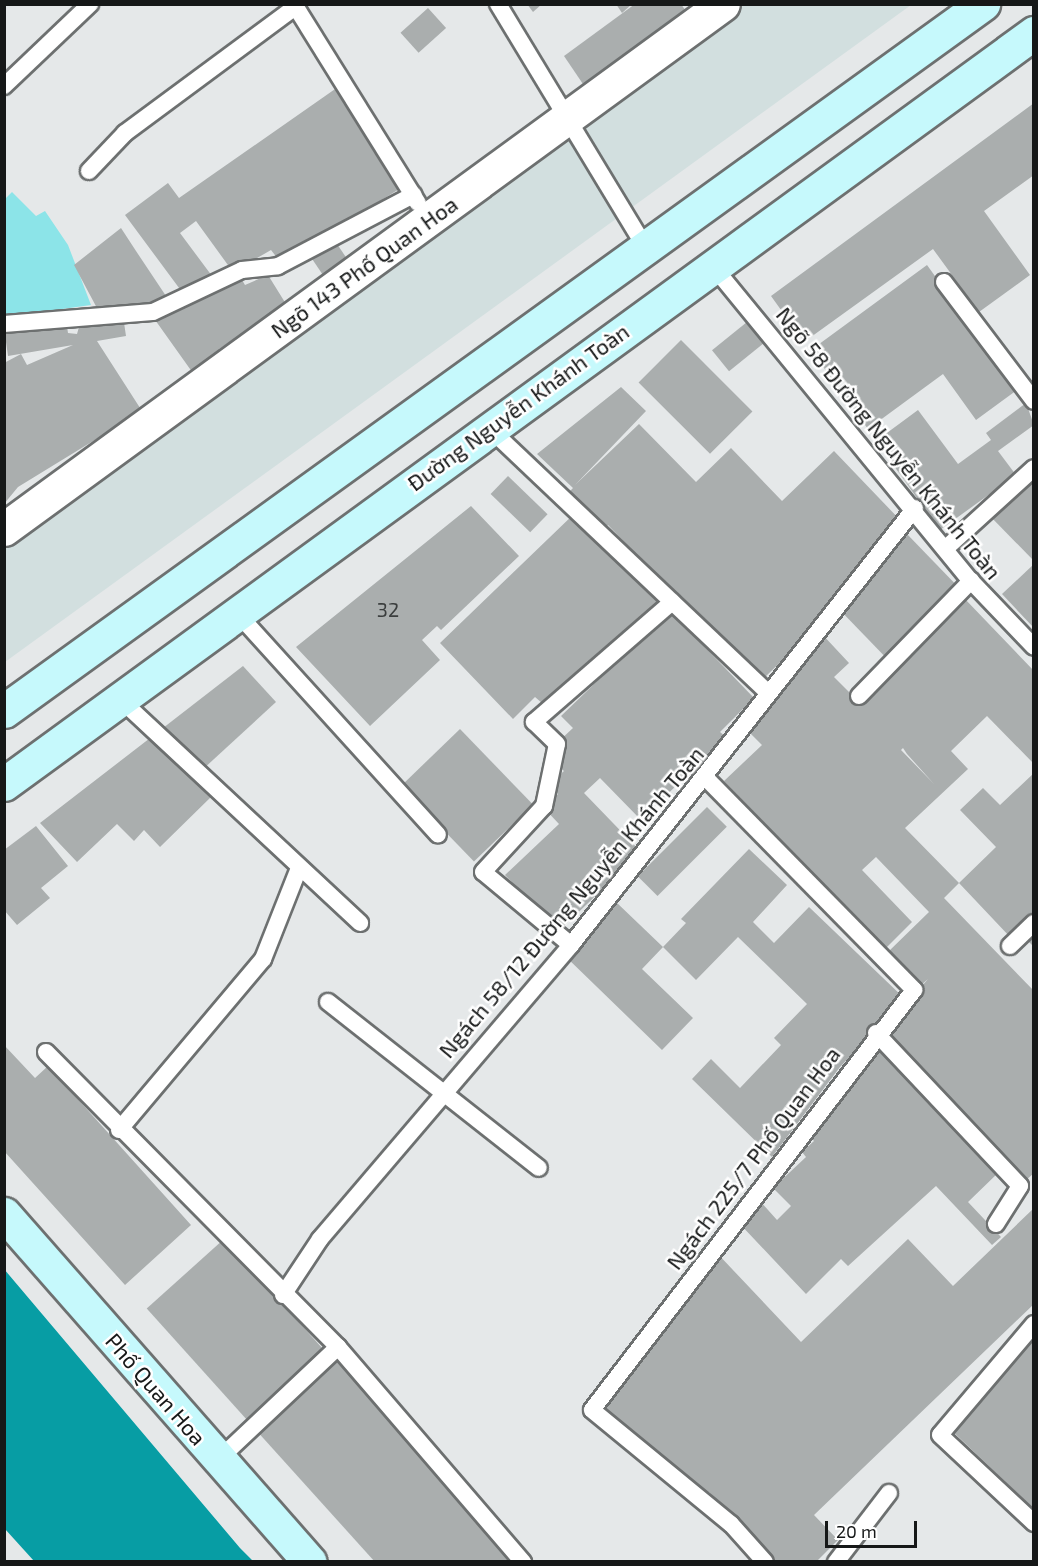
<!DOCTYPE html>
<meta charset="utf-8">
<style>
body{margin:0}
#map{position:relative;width:1038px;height:1566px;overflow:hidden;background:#e5e8e9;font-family:"Exo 2",sans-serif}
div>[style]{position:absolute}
.built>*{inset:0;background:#d2dfdf}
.green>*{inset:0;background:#8ce4e8}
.water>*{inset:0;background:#079da4}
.building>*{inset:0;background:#aaaeae;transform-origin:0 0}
.roads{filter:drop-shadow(2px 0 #6d7070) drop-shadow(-2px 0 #6d7070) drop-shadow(0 2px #6d7070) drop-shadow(0 -2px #6d7070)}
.service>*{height:16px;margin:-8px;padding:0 8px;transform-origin:8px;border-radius:8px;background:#fff}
.minor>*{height:33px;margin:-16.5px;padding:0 16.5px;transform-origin:16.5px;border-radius:16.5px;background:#fff}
.secondary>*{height:33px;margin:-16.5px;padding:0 16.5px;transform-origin:16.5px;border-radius:16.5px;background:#c6f9fc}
span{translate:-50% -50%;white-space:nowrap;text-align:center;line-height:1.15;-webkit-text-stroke:5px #fff;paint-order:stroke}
.number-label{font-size:20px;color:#3b3e3e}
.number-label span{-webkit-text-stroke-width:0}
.street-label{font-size:22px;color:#161818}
.frame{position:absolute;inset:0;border:6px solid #161818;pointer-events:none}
.scale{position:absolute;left:825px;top:1521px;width:92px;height:27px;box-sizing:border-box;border:3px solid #161818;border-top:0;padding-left:8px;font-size:18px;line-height:21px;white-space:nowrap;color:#161818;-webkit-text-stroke:4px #fff;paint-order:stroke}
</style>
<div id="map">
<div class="built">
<div style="clip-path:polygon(742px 5px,911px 5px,5px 662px,4px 537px)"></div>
</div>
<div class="green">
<div style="clip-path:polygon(12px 192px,36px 216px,45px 211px,68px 245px,91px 305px,5px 317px,4px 200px)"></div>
</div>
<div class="water">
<div style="clip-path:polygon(4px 1269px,240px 1548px,253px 1561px,34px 1561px,5px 1529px)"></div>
</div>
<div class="building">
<div style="clip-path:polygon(527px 4px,542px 4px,533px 12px)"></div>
<div style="clip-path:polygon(616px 4px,632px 4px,622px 13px)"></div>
<div style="clip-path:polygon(635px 4px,681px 4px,690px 17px,587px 90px,564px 56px)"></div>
<div style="left:428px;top:8px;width:27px;height:37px;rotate:48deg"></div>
<div style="clip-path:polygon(338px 87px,401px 188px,297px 252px,293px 247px,278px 259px,271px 250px,233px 272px,196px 221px,180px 233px,212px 276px,185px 296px,125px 215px,168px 183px,179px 198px)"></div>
<div style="clip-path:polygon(1034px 103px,1034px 175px,984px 211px,1030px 275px,979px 312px,933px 249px,804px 342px,771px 296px)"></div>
<div style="clip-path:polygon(121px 228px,136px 251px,170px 302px,98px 310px,74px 265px)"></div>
<div style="left:335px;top:241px;width:25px;height:29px;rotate:56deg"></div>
<div style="clip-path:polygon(927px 265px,1017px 390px,976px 420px,943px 374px,868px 429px,811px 350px)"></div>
<div style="clip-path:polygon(238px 273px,245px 285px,268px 275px,286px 304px,219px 349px,224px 355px,195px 376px,153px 317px)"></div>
<div style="clip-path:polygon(123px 316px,126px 336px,97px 341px,142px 411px,18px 487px,4px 504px,4px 363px,21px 354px,27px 365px,73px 345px,8px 356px,4px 328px,66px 320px,68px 333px,77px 334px,81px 320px)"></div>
<div style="left:747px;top:322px;width:27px;height:45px;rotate:51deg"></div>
<div style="left:681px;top:340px;width:101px;height:60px;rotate:45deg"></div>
<div style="clip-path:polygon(621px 387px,646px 411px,575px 485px,639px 424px,696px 482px,731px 448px,782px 501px,834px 451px,902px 522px,856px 569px,861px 574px,832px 612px,759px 683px,608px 525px,601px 532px,566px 495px,573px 488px,537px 454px)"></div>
<div style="clip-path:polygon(1026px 403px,1034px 425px,998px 451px,1016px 475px,940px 530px,876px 441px,918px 410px,958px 464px,991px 440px,986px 433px)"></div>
<div style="clip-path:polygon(1034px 471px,1034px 561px,988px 514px)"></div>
<div style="left:508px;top:476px;width:55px;height:25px;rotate:44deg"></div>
<div style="clip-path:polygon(471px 506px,519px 556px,441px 630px,437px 626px,422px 640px,440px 660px,370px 726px,296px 647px)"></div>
<div style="clip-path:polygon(576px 512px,662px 602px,564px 689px,561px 685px,542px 703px,535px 697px,513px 719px,440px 643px)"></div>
<div style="left:906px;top:533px;width:79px;height:101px;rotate:46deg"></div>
<div style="clip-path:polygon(1034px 564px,1034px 628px,1002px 594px)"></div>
<div style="clip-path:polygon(evenodd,964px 598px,1034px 671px,1034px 764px,987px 716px,951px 751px,968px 769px,905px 828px,959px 883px,996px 847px,960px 810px,983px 788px,1000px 805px,1034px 773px,1034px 917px,1011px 938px,959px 883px,944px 898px,1034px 991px,1034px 1173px,1024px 1182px,881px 1033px,928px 979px,920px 986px,888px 952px,929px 912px,876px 857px,862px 870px,912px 922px,885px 949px,724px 781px,762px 745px,747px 730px,821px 633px,849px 663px,834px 677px,858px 701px,964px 598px,903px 748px,907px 754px,934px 784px,901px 750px,903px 748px)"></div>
<div style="clip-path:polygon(670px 611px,754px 698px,720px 732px,726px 737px,641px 820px,600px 778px,584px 793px,641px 852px,559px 931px,505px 875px,559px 824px,544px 808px,558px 794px,549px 785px,564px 771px,554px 762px,566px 750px,558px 742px,573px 728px,561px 716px)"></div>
<div style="clip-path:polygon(243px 666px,276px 702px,201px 771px,163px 728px)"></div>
<div style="left:460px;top:729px;width:105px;height:82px;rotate:46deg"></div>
<div style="clip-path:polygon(154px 735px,212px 796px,160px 847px,144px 830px,134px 841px,117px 824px,77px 862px,40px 823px)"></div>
<div style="left:707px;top:807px;width:28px;height:98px;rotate:45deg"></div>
<div style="clip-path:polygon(36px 826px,68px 866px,41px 888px,50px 898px,17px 925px,4px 910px,4px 850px)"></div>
<div style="clip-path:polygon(749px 849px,787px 885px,753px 922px,774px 943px,809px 907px,905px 999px,840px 1067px,772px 1157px,692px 1079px,711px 1059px,740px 1088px,781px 1045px,774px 1038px,807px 1004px,738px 937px,696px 980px,663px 947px,642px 969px,693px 1018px,662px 1050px,564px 955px,616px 902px,663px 947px,686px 923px,681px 919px)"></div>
<div style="clip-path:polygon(1034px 924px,1034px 947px,1022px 935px)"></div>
<div style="clip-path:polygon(4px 1045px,35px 1078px,48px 1066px,191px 1225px,125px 1285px,4px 1151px)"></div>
<div style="clip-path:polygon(879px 1045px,999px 1172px,968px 1202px,1001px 1237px,992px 1245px,936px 1186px,848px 1266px,841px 1259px,806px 1294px,739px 1223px,761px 1202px,777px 1220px,791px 1206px,773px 1188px,806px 1157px,802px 1152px,814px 1141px,805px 1131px)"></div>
<div style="clip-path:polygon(1034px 1208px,1034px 1304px,814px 1515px,838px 1540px,816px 1562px,773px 1562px,709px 1492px,704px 1498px,680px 1480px,598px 1403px,716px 1252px,801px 1342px,908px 1239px,953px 1286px)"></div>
<div style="left:224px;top:1239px;width:154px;height:104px;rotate:48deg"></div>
<div style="clip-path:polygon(1032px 1342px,1034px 1344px,1034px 1509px,949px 1428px)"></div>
<div style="clip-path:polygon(338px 1353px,521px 1562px,375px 1562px,255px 1429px)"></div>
</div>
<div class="roads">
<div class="service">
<div style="left:294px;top:4px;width:234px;rotate:58.1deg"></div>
<div style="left:498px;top:4px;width:285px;rotate:58.8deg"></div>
<div style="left:4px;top:86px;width:119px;rotate:-43.6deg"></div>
<div style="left:89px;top:171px;width:52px;rotate:-46.5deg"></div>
<div style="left:125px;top:133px;width:212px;rotate:-36.5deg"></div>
<div style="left:712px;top:265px;width:409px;rotate:50.7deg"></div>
<div style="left:971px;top:581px;width:91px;rotate:46.3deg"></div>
<div style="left:944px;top:282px;width:149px;rotate:52.9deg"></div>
<div style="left:4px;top:324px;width:149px;rotate:-4.6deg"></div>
<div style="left:153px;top:312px;width:98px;rotate:-25.3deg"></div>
<div style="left:242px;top:270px;width:36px;rotate:-6deg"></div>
<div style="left:278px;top:266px;width:153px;rotate:-27.7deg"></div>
<div style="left:489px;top:428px;width:385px;rotate:43.5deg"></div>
<div style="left:945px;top:549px;width:120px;rotate:-42.3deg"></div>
<div style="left:237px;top:613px;width:299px;rotate:47.8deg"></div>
<div style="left:859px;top:696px;width:161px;rotate:-45.8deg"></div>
<div style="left:121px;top:700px;width:327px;rotate:43deg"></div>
<div style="left:706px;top:778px;width:297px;rotate:45.5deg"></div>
<div style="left:914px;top:990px;width:529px;rotate:127.48deg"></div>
<div style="left:592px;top:1410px;width:180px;rotate:39.4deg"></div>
<div style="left:731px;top:1524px;width:51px;rotate:48.2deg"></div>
<div style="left:571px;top:945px;width:114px;rotate:-140.3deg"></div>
<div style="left:483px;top:872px;width:90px;rotate:-47.3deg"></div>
<div style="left:544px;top:806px;width:63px;rotate:-78.2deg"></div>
<div style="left:557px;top:744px;width:32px;rotate:-136deg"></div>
<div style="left:534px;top:722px;width:183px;rotate:-41deg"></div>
<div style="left:1010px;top:946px;width:33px;rotate:-44deg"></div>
<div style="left:328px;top:1002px;width:268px;rotate:38.2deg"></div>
<div style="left:876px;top:1033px;width:210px;rotate:46.7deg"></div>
<div style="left:1020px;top:1186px;width:45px;rotate:122.3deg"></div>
<div style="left:46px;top:1052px;width:415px;rotate:45.3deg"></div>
<div style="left:338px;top:1347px;width:284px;rotate:49.3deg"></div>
<div style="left:119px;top:1130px;width:224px;rotate:-49.9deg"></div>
<div style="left:263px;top:959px;width:98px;rotate:-68.4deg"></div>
<div style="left:283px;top:1295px;width:67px;rotate:-56.5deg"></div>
<div style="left:320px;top:1239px;width:387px;rotate:-49.5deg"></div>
<div style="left:571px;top:945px;width:556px;rotate:-51.79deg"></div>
<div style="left:1034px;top:1324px;width:145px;rotate:130.3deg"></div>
<div style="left:940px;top:1435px;width:129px;rotate:43.1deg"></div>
<div style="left:218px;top:1460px;width:165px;rotate:-43.3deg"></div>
<div style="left:836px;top:1562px;width:87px;rotate:-52.5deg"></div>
</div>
<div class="minor">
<div style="left:4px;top:529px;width:890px;rotate:-36.14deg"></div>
</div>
<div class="secondary">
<div style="left:4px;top:711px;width:1208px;rotate:-35.84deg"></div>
<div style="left:4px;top:784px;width:1275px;rotate:-36.1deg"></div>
<div style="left:4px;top:1214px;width:463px;rotate:48.7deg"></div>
</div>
</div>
<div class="number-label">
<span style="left:388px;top:609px">32</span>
</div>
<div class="street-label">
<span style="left:364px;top:267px;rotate:-36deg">Ngõ 143 Phố Quan Hoa</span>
<span style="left:518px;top:407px;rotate:-36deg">Đường Nguyễn Khánh Toàn</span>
<span style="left:889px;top:443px;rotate:51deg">Ngõ 58 Đường Nguyễn Khánh Toàn</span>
<span style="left:571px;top:902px;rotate:-50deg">Ngách 58/12 Đường Nguyễn Khánh Toàn</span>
<span style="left:753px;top:1158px;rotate:-53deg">Ngách 225/7 Phố Quan Hoa</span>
<span style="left:156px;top:1389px;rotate:49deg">Phố Quan Hoa</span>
</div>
<div class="frame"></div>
<div class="scale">20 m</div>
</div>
